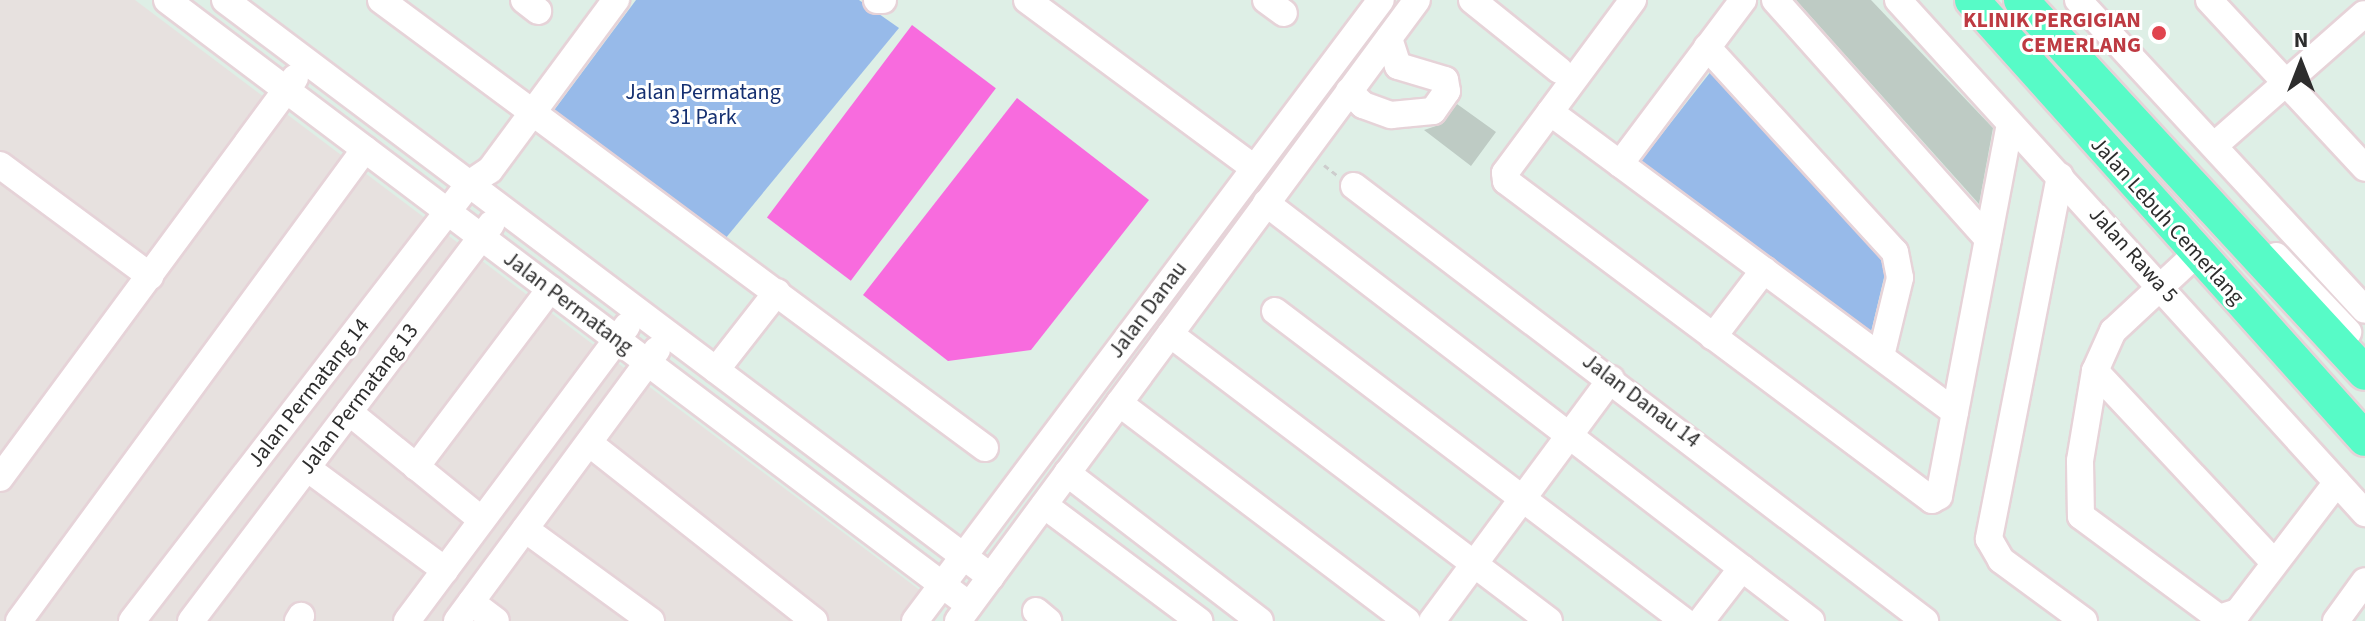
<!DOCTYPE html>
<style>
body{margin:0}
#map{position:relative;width:2365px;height:621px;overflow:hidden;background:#deefe6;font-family:"Source Sans 3",sans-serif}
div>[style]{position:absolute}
.industrial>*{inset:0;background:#e7e1df}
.green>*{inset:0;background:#97bae9}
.water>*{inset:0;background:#f86bde;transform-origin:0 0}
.building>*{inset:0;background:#becbc4}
.path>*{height:3px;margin-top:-1.5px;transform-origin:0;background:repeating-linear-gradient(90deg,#cdcdcd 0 6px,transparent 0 10px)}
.roads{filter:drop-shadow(2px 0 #e6d3d8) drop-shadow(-2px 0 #e6d3d8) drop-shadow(0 2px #e6d3d8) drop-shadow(0 -2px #e6d3d8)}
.minor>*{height:26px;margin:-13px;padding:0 13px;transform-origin:13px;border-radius:13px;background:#fff}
.major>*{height:34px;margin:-17px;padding:0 17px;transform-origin:17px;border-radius:17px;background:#57fbc7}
.dots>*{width:22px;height:22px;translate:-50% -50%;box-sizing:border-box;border:4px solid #fff;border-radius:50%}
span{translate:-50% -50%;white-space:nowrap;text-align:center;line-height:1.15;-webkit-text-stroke:6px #fff;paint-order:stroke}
.health-label{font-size:22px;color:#be3a42;font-weight:700}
.right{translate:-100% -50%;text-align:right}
.park-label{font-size:22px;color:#153071}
.street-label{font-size:22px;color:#2d2d2d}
.north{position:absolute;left:2261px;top:24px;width:80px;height:80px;-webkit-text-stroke:6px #fff;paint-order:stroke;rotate:0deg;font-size:22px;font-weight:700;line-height:32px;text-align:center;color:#2d2d2d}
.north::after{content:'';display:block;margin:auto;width:28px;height:36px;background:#2d2d2d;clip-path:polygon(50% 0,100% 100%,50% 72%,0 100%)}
</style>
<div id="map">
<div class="industrial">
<div style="clip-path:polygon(0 0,135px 0,921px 591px,899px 621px,0 621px)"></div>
</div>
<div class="green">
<div style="clip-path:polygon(636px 0,859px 0,899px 28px,720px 245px,549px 117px)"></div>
<div style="clip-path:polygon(1712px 70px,1887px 265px,1871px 332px,1641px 161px)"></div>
</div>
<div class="water">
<div style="left:912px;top:25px;width:105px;height:241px;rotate:37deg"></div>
<div style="clip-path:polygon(1017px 98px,1149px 200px,1031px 350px,948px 361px,863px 295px)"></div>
</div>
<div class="building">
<div style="clip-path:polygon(1796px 0,1871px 0,1993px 128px,1979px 204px)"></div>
<div style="clip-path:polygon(1457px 104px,1496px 132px,1471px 166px,1424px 130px,1442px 124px)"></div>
</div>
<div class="path">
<div style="left:1324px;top:165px;width:16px;rotate:38deg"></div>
</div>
<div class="roads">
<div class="minor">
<div style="left:167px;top:0;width:1005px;rotate:37.03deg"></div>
<div style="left:225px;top:0;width:959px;rotate:36.99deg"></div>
<div style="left:381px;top:0;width:752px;rotate:36.57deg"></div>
<div style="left:524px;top:0;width:18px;rotate:38deg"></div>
<div style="left:877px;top:0;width:6px"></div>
<div style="left:1027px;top:0;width:282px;rotate:36.5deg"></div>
<div style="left:1266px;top:0;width:22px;rotate:36deg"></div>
<div style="left:1472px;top:0;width:112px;rotate:38.8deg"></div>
<div style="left:1633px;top:0;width:215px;rotate:126.5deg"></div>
<div style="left:1505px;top:173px;width:8px;rotate:83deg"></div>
<div style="left:1506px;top:181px;width:532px;rotate:36.83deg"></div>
<div style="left:1932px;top:500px;width:8px;rotate:-30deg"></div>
<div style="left:1939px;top:496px;width:378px;rotate:-79.2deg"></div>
<div style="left:1775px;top:0;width:320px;rotate:48.3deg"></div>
<div style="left:1898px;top:0;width:694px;rotate:47.69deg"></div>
<div style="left:2078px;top:0;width:422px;rotate:47.2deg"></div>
<div style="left:2209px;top:0;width:229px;rotate:47.1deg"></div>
<div style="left:1707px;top:47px;width:278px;rotate:47.5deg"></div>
<div style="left:1895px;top:252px;width:26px;rotate:79deg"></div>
<div style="left:1900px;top:278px;width:80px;rotate:103.7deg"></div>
<div style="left:1349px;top:91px;width:20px;rotate:45deg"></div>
<div style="left:1363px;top:105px;width:30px;rotate:20deg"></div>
<div style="left:1391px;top:115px;width:42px;rotate:-5.4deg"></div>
<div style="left:1433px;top:111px;width:24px;rotate:-55deg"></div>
<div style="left:1447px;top:91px;width:11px;rotate:-100deg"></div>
<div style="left:1445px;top:80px;width:49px;rotate:-163.4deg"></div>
<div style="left:1398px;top:66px;width:29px;rotate:-108deg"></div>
<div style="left:1550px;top:112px;width:504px;rotate:36.53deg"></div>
<div style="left:2215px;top:145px;width:198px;rotate:-41.3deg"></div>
<div style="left:1620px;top:164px;width:205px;rotate:-53.1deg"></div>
<div style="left:0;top:165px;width:187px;rotate:36.5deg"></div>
<div style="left:2060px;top:176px;width:370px;rotate:101.1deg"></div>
<div style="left:1989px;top:539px;width:24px;rotate:60deg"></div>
<div style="left:2001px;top:560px;width:103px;rotate:36.3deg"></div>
<div style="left:1354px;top:186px;width:718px;rotate:37.3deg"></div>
<div style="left:1266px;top:203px;width:687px;rotate:37.49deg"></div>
<div style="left:2196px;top:254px;width:113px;rotate:137.1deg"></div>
<div style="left:2113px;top:331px;width:44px;rotate:114.2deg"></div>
<div style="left:2095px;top:371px;width:91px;rotate:99.5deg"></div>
<div style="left:2080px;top:461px;width:55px;rotate:89deg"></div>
<div style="left:2081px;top:516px;width:172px;rotate:36.5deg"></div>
<div style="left:2219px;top:618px;width:20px;rotate:-18deg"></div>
<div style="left:2238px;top:612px;width:163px;rotate:-52.7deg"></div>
<div style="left:2276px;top:256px;width:105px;rotate:46.5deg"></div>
<div style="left:1275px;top:311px;width:513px;rotate:37.16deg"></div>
<div style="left:1170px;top:334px;width:475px;rotate:37.1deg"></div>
<div style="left:1713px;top:337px;width:84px;rotate:-52.7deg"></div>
<div style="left:716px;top:370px;width:99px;rotate:-52deg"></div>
<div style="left:2095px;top:371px;width:262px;rotate:46.9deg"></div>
<div style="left:1119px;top:403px;width:361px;rotate:37.1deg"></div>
<div style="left:349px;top:412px;width:171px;rotate:39.1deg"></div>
<div style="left:589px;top:443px;width:287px;rotate:38.3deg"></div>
<div style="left:416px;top:467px;width:223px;rotate:-53deg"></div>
<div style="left:307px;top:468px;width:172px;rotate:36.5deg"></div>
<div style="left:1067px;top:473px;width:243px;rotate:37.5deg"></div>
<div style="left:0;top:478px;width:497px;rotate:-53.6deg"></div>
<div style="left:1044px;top:505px;width:194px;rotate:36.8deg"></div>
<div style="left:525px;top:529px;width:156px;rotate:36.1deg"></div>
<div style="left:471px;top:602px;width:31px;rotate:37deg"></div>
<div style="left:1036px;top:611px;width:16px;rotate:40deg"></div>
<div style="left:19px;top:621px;width:585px;rotate:-53.76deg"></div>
<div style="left:132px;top:621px;width:552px;rotate:-52.36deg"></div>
<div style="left:469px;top:184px;width:25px;rotate:-34deg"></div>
<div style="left:490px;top:170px;width:212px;rotate:-53.5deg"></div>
<div style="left:191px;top:621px;width:498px;rotate:-52.9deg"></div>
<div style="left:298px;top:621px;width:6px;rotate:-59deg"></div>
<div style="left:407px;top:621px;width:368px;rotate:-53.3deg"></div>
<div style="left:457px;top:621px;width:337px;rotate:-53.6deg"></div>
<div style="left:915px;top:621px;width:776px;rotate:-53.12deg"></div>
<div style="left:958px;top:621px;width:772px;rotate:-53.53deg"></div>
<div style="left:1432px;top:621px;width:301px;rotate:-53.5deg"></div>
<div style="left:1701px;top:621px;width:67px;rotate:-52.3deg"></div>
<div style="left:2336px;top:621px;width:49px;rotate:-54.1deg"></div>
</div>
<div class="major">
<div style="left:1972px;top:0;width:589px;rotate:48.16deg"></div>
<div style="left:2021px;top:0;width:507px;rotate:47.32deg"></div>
</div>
</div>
<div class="dots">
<div style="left:2159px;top:33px;background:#e0444e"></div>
</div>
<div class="health-label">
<span class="right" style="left:2141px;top:33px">KLINIK PERGIGIAN<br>CEMERLANG</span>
</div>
<div class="park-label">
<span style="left:703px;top:105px">Jalan Permatang<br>31 Park</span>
</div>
<div class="street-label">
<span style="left:2167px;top:221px;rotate:48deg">Jalan Lebuh Cemerlang</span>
<span style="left:2133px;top:255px;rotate:48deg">Jalan Rawa 5</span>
<span style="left:568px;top:303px;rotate:37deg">Jalan Permatang</span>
<span style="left:1148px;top:310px;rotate:-53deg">Jalan Danau</span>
<span style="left:309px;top:393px;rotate:-52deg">Jalan Permatang 14</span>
<span style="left:359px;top:399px;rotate:-53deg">Jalan Permatang 13</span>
<span style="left:1641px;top:401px;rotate:37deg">Jalan Danau 14</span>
</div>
<div class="north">N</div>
</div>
